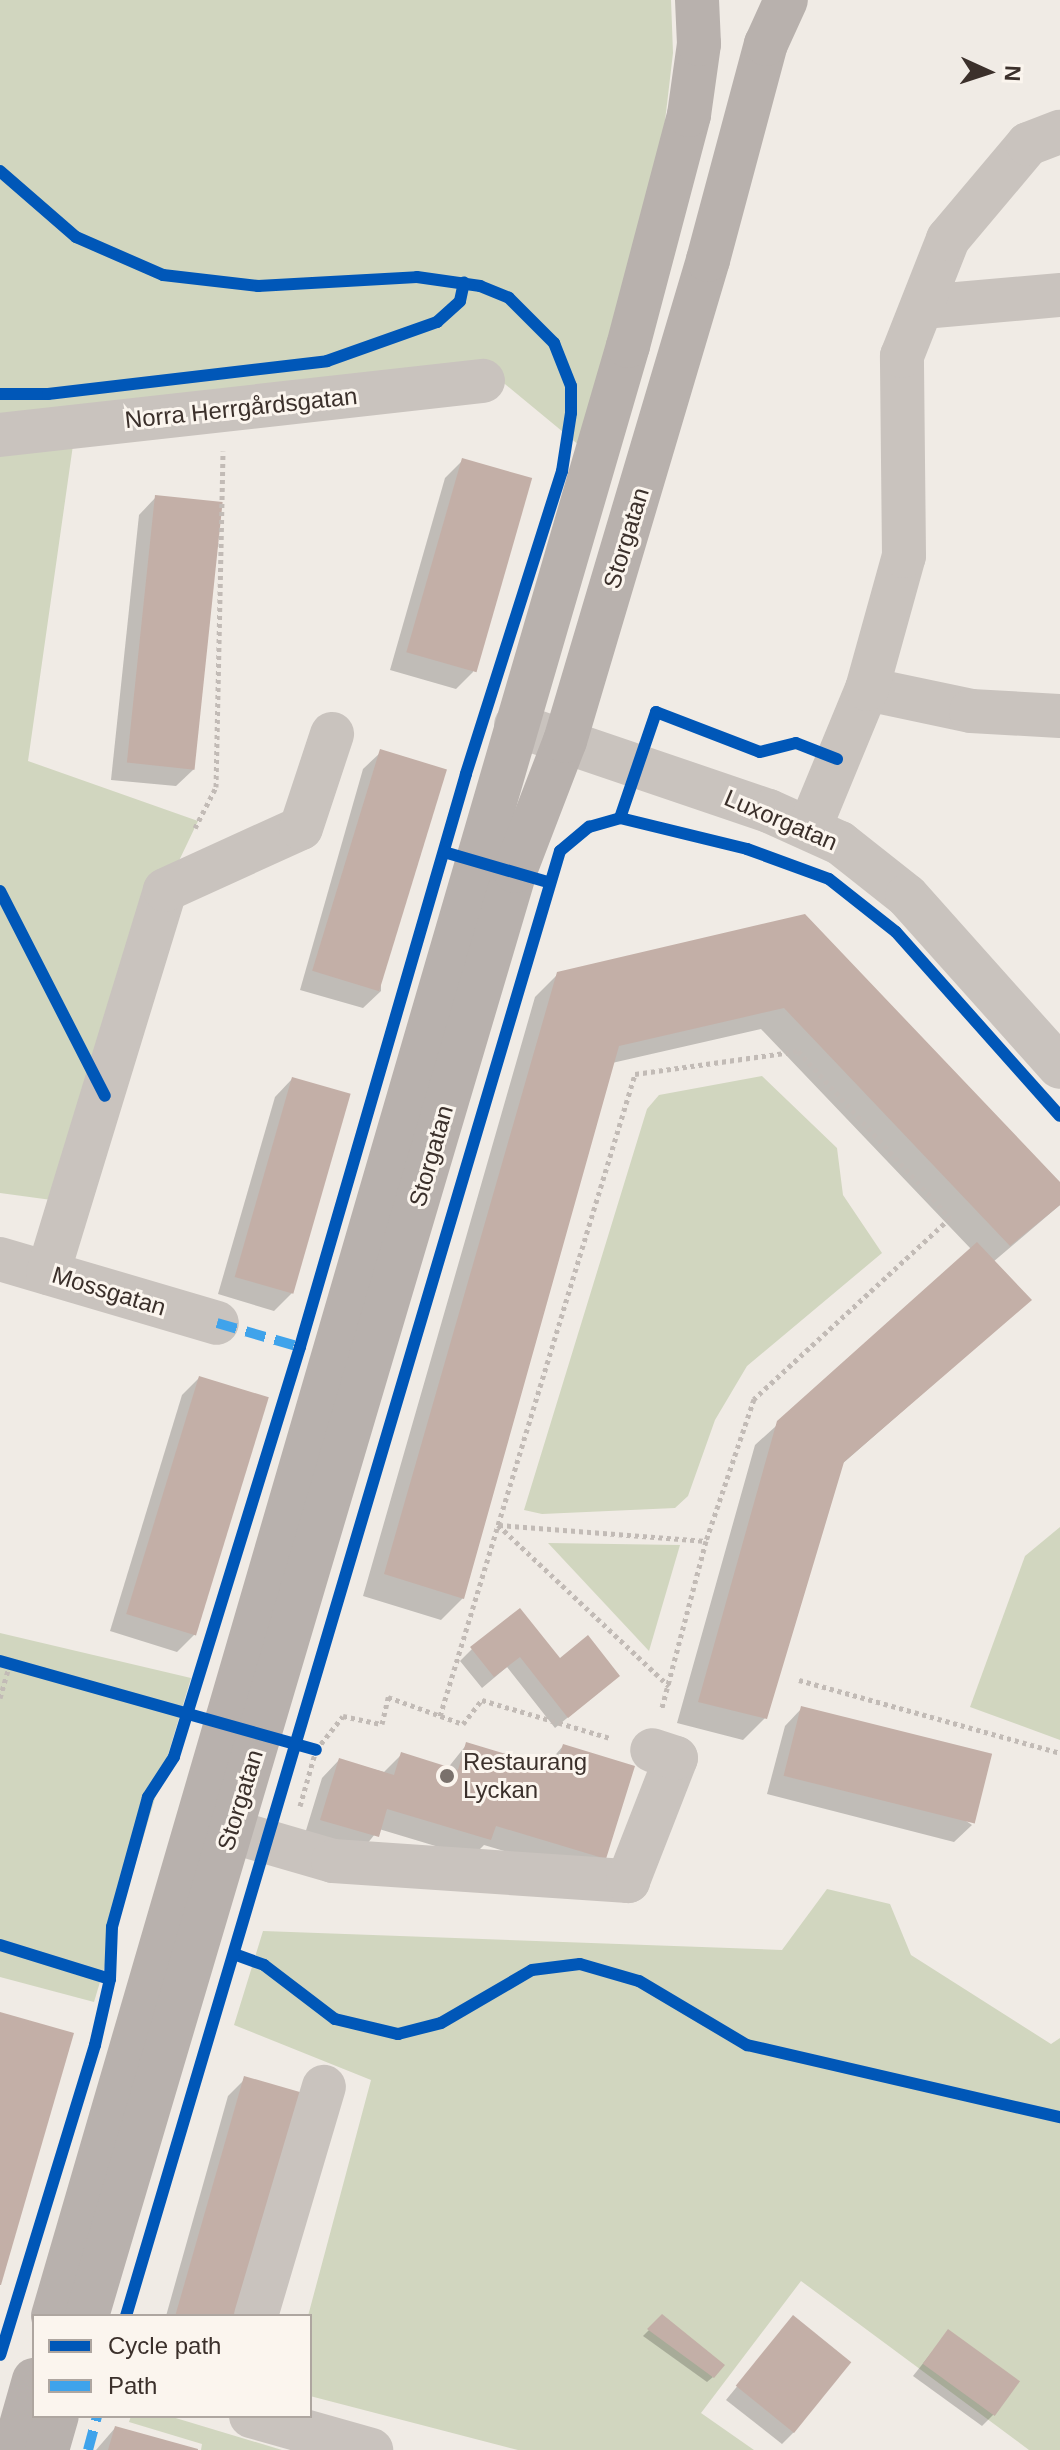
<!DOCTYPE html>
<meta charset="utf-8">
<style>
body{margin:0}
#map{position:relative;width:1060px;height:2450px;overflow:hidden;background:#f0ebe5;font-family:Helvetica,sans-serif}
div>[style]{position:absolute}
.green>*{inset:0;background:#d1d6bf}
.shadow>*{inset:0;background:#0003}
.building>*{inset:0;background:#c3afa7;transform-origin:0 0}
.path>*{height:5px;margin-top:-2.5px;transform-origin:0;background:repeating-linear-gradient(90deg,#c2bbb6 0 4px,transparent 0 8px)}
.minor>*{height:44px;margin:-22px;padding:0 22px;transform-origin:22px;border-radius:22px;background:#c9c3be}
.major>*{height:44px;margin:-22px;padding:0 22px;transform-origin:22px;border-radius:22px;background:#b8b1ad}
.quiet>*{height:10px;margin-top:-5px;transform-origin:0;background:repeating-linear-gradient(90deg,#3fa3eb 0 20px,transparent 0 30px)}
.cycleway>*{height:12px;margin:-6px;padding:0 6px;transform-origin:6px;border-radius:6px;background:#0057b8}
.dots>*{width:22px;height:22px;translate:-50% -50%;box-sizing:border-box;border:4px solid #fbf5ee;border-radius:50%}
span{translate:-50% -50%;white-space:nowrap;text-align:center;line-height:1.15;-webkit-text-stroke:6px #fbf5ee;paint-order:stroke}
.street-label{font-size:24px;color:#3b302b}
.poi-label{font-size:24px;color:#3b302b}
.left{translate:0 -50%;text-align:left}
.legend{position:absolute;left:32px;top:2314px;width:280px;height:104px;box-sizing:border-box;background:#fbf5ee;border:2px solid #aea6a0;margin:0;padding:10px 14px;list-style:none;font-size:24px;color:#3b302b}
.legend li{display:flex;align-items:center;gap:16px;height:40px}
.legend b{width:40px;border:2px solid #aea6a0}
.north{position:absolute;left:948px;top:32px;width:80px;height:80px;-webkit-text-stroke:6px #fbf5ee;paint-order:stroke;rotate:93deg;font-size:22px;font-weight:700;line-height:32px;text-align:center;color:#3b302b}
.north::after{content:'';display:block;margin:auto;width:28px;height:36px;background:#3b302b;clip-path:polygon(50% 0,100% 100%,50% 72%,0 100%)}
</style>
<div id="map">
<div class="green">
<div style="clip-path:polygon(0 0,671px 0,673px 53px,661px 155px,580px 446px,482px 365px,75px 431px,28px 761px,198px 821px,165px 890px,59px 1201px,0 1193px)"></div>
<div style="clip-path:polygon(762px 1076px,837px 1148px,843px 1195px,882px 1253px,747px 1366px,715px 1420px,688px 1496px,675px 1508px,542px 1514px,524px 1510px,647px 1109px,659px 1095px)"></div>
<div style="clip-path:polygon(1060px 1527px,1060px 1740px,970px 1707px,1025px 1556px)"></div>
<div style="clip-path:polygon(548px 1543px,680px 1545px,649px 1651px)"></div>
<div style="clip-path:polygon(0 1633px,191px 1678px,94px 2002px,0 1977px)"></div>
<div style="clip-path:polygon(827px 1889px,890px 1904px,911px 1955px,1051px 2044px,1060px 2038px,1060px 2450px,1029px 2450px,801px 2281px,701px 2413px,754px 2450px,518px 2450px,310px 2396px,308px 2316px,371px 2080px,234px 2025px,263px 1931px,782px 1950px)"></div>
<div style="clip-path:polygon(131px 2416px,169px 2416px,282px 2450px,201px 2450px,202px 2444px,129px 2422px)"></div>
</div>
<div class="shadow">
<div style="clip-path:polygon(463px 460px,473px 672px,456px 689px,390px 670px,445px 478px)"></div>
<div style="clip-path:polygon(156px 497px,194px 769px,176px 786px,111px 780px,139px 515px)"></div>
<div style="clip-path:polygon(381px 752px,381px 991px,363px 1008px,300px 990px,363px 769px)"></div>
<div style="clip-path:polygon(805px 916px,1060px 1184px,1060px 1205px,993px 1262px,1029px 1300px,841px 1465px,765px 1718px,743px 1740px,677px 1723px,755px 1445px,971px 1249px,761px 1029px,612px 1063px,463px 1598px,441px 1620px,363px 1596px,535px 997px,558px 974px)"></div>
<div style="clip-path:polygon(292px 1079px,292px 1293px,274px 1311px,218px 1294px,275px 1097px)"></div>
<div style="clip-path:polygon(199px 1378px,194px 1635px,177px 1652px,110px 1631px,182px 1395px)"></div>
<div style="clip-path:polygon(472px 1649px,560px 1661px,618px 1676px,555px 1728px,507px 1667px,482px 1688px,460px 1661px)"></div>
<div style="clip-path:polygon(802px 1708px,972px 1825px,954px 1842px,767px 1794px,785px 1726px)"></div>
<div style="clip-path:polygon(467px 1744px,545px 1767px,563px 1746px,605px 1858px,587px 1876px,484px 1845px,472px 1857px,379px 1829px,359px 1854px,304px 1837px,322px 1778px,339px 1760px,384px 1772px,401px 1755px,447px 1769px)"></div>
<div style="clip-path:polygon(245px 2079px,254px 2316px,166px 2316px,228px 2096px)"></div>
<div style="clip-path:polygon(662px 2317px,713px 2377px,707px 2382px,643px 2336px)"></div>
<div style="clip-path:polygon(793px 2318px,794px 2432px,782px 2444px,726px 2400px)"></div>
<div style="clip-path:polygon(948px 2332px,994px 2414px,982px 2426px,913px 2376px)"></div>
<div style="clip-path:polygon(115px 2428px,193px 2450px,96px 2450px)"></div>
</div>
<div class="building">
<div style="left:462px;top:458px;width:73px;height:202px;rotate:16deg"></div>
<div style="left:155px;top:495px;width:68px;height:269px;rotate:6deg"></div>
<div style="left:380px;top:749px;width:70px;height:232px;rotate:17deg"></div>
<div style="clip-path:polygon(805px 914px,1060px 1182px,1060px 1205px,1010px 1246px,784px 1008px,619px 1046px,464px 1599px,384px 1574px,557px 972px)"></div>
<div style="left:292px;top:1077px;width:61px;height:208px;rotate:16deg"></div>
<div style="clip-path:polygon(977px 1242px,1032px 1300px,844px 1462px,767px 1719px,698px 1702px,777px 1421px)"></div>
<div style="left:199px;top:1376px;width:73px;height:249px;rotate:17deg"></div>
<div style="clip-path:polygon(520px 1608px,560px 1658px,588px 1635px,620px 1676px,568px 1718px,520px 1657px,494px 1677px,470px 1647px)"></div>
<div style="left:801px;top:1706px;width:197px;height:72px;rotate:14deg"></div>
<div style="clip-path:polygon(466px 1742px,555px 1769px,563px 1744px,635px 1766px,606px 1859px,496px 1826px,491px 1840px,387px 1809px,379px 1837px,320px 1820px,339px 1758px,394px 1775px,401px 1752px,458px 1770px)"></div>
<div style="clip-path:polygon(0 2012px,74px 2033px,1px 2285px,0 2285px)"></div>
<div style="left:244px;top:2076px;width:76px;height:249px;rotate:16deg"></div>
<div style="clip-path:polygon(662px 2314px,725px 2365px,714px 2378px,647px 2329px)"></div>
<div style="left:793px;top:2315px;width:75px;height:91px;rotate:39deg"></div>
<div style="left:948px;top:2329px;width:89px;height:43px;rotate:36deg"></div>
<div style="clip-path:polygon(115px 2426px,198px 2449px,198px 2450px,108px 2450px)"></div>
</div>
<div class="path">
<div style="left:195px;top:828px;width:46px;rotate:-62.9deg"></div>
<div style="left:216px;top:787px;width:336px;rotate:-88.8deg"></div>
<div style="left:498px;top:1525px;width:235px;rotate:43.3deg"></div>
<div style="left:499px;top:1525px;width:208px;rotate:4.4deg"></div>
<div style="left:799px;top:1680px;width:271px;rotate:15.6deg"></div>
<div style="left:0;top:1698px;width:36px;rotate:-74deg"></div>
<div style="left:440px;top:1716px;width:671px;rotate:-73.1deg"></div>
<div style="left:635px;top:1074px;width:165px;rotate:-8deg"></div>
<div style="left:798px;top:1051px;width:226px;rotate:47.7deg"></div>
<div style="left:950px;top:1218px;width:267px;rotate:137.3deg"></div>
<div style="left:754px;top:1399px;width:150px;rotate:108.7deg"></div>
<div style="left:706px;top:1541px;width:173px;rotate:104.8deg"></div>
<div style="left:300px;top:1806px;width:58px;rotate:-74.1deg"></div>
<div style="left:316px;top:1750px;width:43px;rotate:-51.5deg"></div>
<div style="left:343px;top:1716px;width:40px;rotate:12deg"></div>
<div style="left:382px;top:1724px;width:28px;rotate:-77deg"></div>
<div style="left:388px;top:1697px;width:80px;rotate:19.8deg"></div>
<div style="left:463px;top:1724px;width:31px;rotate:-52deg"></div>
<div style="left:482px;top:1700px;width:134px;rotate:16.5deg"></div>
</div>
<div class="minor">
<div style="left:923px;top:307px;width:138px;rotate:-5deg"></div>
<div style="left:0;top:435px;width:486px;rotate:-6.4deg"></div>
<div style="left:867px;top:689px;width:106px;rotate:11.9deg"></div>
<div style="left:971px;top:711px;width:89px;rotate:3.2deg"></div>
<div style="left:516px;top:725px;width:267px;rotate:18.8deg"></div>
<div style="left:769px;top:811px;width:78px;rotate:24.3deg"></div>
<div style="left:840px;top:843px;width:85px;rotate:38.3deg"></div>
<div style="left:907px;top:896px;width:229px;rotate:48.2deg"></div>
<div style="left:810px;top:827px;width:149px;rotate:-67.6deg"></div>
<div style="left:867px;top:689px;width:138px;rotate:-74.5deg"></div>
<div style="left:904px;top:556px;width:200px;rotate:-90.6deg"></div>
<div style="left:902px;top:356px;width:126px;rotate:-68.5deg"></div>
<div style="left:948px;top:239px;width:124px;rotate:-49.9deg"></div>
<div style="left:1028px;top:144px;width:34px;rotate:-21deg"></div>
<div style="left:0;top:1259px;width:226px;rotate:16.4deg"></div>
<div style="left:48px;top:1273px;width:400px;rotate:-73deg"></div>
<div style="left:165px;top:890px;width:149px;rotate:-24.5deg"></div>
<div style="left:301px;top:828px;width:99px;rotate:-71.7deg"></div>
<div style="left:199px;top:1822px;width:140px;rotate:16.2deg"></div>
<div style="left:333px;top:1861px;width:296px;rotate:3.9deg"></div>
<div style="left:628px;top:1881px;width:132px;rotate:-68.7deg"></div>
<div style="left:676px;top:1758px;width:25px;rotate:-162deg"></div>
<div style="left:256px;top:2316px;width:239px;rotate:-73.5deg"></div>
<div style="left:251px;top:2416px;width:125px;rotate:15.8deg"></div>
</div>
<div class="major">
<div style="left:53px;top:2316px;width:2052px;rotate:-73.73deg"></div>
<div style="left:628px;top:346px;width:239px;rotate:-75.2deg"></div>
<div style="left:689px;top:115px;width:72px;rotate:-82deg"></div>
<div style="left:699px;top:44px;width:44px;rotate:-92.6deg"></div>
<div style="left:87px;top:2316px;width:1507px;rotate:-73.5deg"></div>
<div style="left:515px;top:871px;width:139px;rotate:-69deg"></div>
<div style="left:565px;top:741px;width:502px;rotate:-73.44deg"></div>
<div style="left:708px;top:260px;width:224px;rotate:-75deg"></div>
<div style="left:766px;top:44px;width:48px;rotate:-65.6deg"></div>
<div style="left:14px;top:2450px;width:73px;rotate:-74.1deg"></div>
<div style="left:47px;top:2450px;width:35px;rotate:-74deg"></div>
</div>
<div class="quiet">
<div style="left:217px;top:1323px;width:86px;rotate:16.1deg"></div>
<div style="left:88px;top:2450px;width:35px;rotate:-75deg"></div>
</div>
<div class="cycleway">
<div style="left:0;top:171px;width:101px;rotate:41deg"></div>
<div style="left:76px;top:237px;width:95px;rotate:23.6deg"></div>
<div style="left:163px;top:275px;width:96px;rotate:6.6deg"></div>
<div style="left:258px;top:286px;width:159px;rotate:-3.2deg"></div>
<div style="left:417px;top:277px;width:64px;rotate:8.1deg"></div>
<div style="left:480px;top:286px;width:31px;rotate:22deg"></div>
<div style="left:509px;top:298px;width:64px;rotate:45deg"></div>
<div style="left:554px;top:343px;width:46px;rotate:68.4deg"></div>
<div style="left:571px;top:386px;width:27px;rotate:90deg"></div>
<div style="left:571px;top:413px;width:59px;rotate:98.8deg"></div>
<div style="left:562px;top:471px;width:318px;rotate:107.6deg"></div>
<div style="left:466px;top:774px;width:597px;rotate:106.16deg"></div>
<div style="left:300px;top:1347px;width:429px;rotate:107.1deg"></div>
<div style="left:174px;top:1757px;width:48px;rotate:123deg"></div>
<div style="left:148px;top:1797px;width:135px;rotate:105.5deg"></div>
<div style="left:112px;top:1927px;width:52px;rotate:92.2deg"></div>
<div style="left:110px;top:1979px;width:68px;rotate:102.8deg"></div>
<div style="left:95px;top:2045px;width:324px;rotate:107deg"></div>
<div style="left:0;top:394px;width:48px"></div>
<div style="left:48px;top:394px;width:281px;rotate:-6.7deg"></div>
<div style="left:327px;top:361px;width:117px;rotate:-19.5deg"></div>
<div style="left:437px;top:322px;width:31px;rotate:-42deg"></div>
<div style="left:460px;top:301px;width:19px;rotate:-78deg"></div>
<div style="left:620px;top:818px;width:112px;rotate:-71.2deg"></div>
<div style="left:656px;top:712px;width:111px;rotate:21deg"></div>
<div style="left:760px;top:752px;width:37px;rotate:-14deg"></div>
<div style="left:796px;top:743px;width:44px;rotate:21.3deg"></div>
<div style="left:444px;top:852px;width:107px;rotate:16.2deg"></div>
<div style="left:0;top:891px;width:230px;rotate:62.9deg"></div>
<div style="left:0;top:1661px;width:328px;rotate:15.7deg"></div>
<div style="left:0;top:1945px;width:115px;rotate:17.2deg"></div>
<div style="left:234px;top:1954px;width:32px;rotate:20deg"></div>
<div style="left:264px;top:1965px;width:89px;rotate:37.3deg"></div>
<div style="left:335px;top:2019px;width:65px;rotate:13.4deg"></div>
<div style="left:398px;top:2034px;width:44px;rotate:-14.3deg"></div>
<div style="left:441px;top:2023px;width:105px;rotate:-30.2deg"></div>
<div style="left:532px;top:1970px;width:48px;rotate:-7.1deg"></div>
<div style="left:580px;top:1964px;width:61px;rotate:16.1deg"></div>
<div style="left:639px;top:1981px;width:126px;rotate:30.7deg"></div>
<div style="left:747px;top:2045px;width:321px;rotate:13deg"></div>
<div style="left:126px;top:2316px;width:1528px;rotate:-73.5deg"></div>
<div style="left:560px;top:851px;width:38px;rotate:-40deg"></div>
<div style="left:589px;top:827px;width:32px;rotate:-16deg"></div>
<div style="left:620px;top:818px;width:131px;rotate:13.7deg"></div>
<div style="left:747px;top:849px;width:87px;rotate:20.1deg"></div>
<div style="left:829px;top:879px;width:85px;rotate:38.3deg"></div>
<div style="left:896px;top:932px;width:246px;rotate:48.3deg"></div>
</div>
<div class="dots">
<div style="left:447px;top:1776px;background:#7a716c"></div>
</div>
<div class="street-label">
<span style="left:241px;top:408px;rotate:-6deg">Norra Herrgårdsgatan</span>
<span style="left:626px;top:538px;rotate:-73deg">Storgatan</span>
<span style="left:781px;top:820px;rotate:23deg">Luxorgatan</span>
<span style="left:431px;top:1156px;rotate:-74deg">Storgatan</span>
<span style="left:109px;top:1291px;rotate:17deg">Mossgatan</span>
<span style="left:240px;top:1800px;rotate:-73deg">Storgatan</span>
</div>
<div class="poi-label">
<span class="left" style="left:463px;top:1776px">Restaurang<br>Lyckan</span>
</div>
<ul class="legend">
<li><b style="height:10px;background:#0057b8"></b>Cycle path</li>
<li><b style="height:10px;background:#3fa3eb"></b>Path</li>
</ul>
<div class="north">N</div>
</div>
